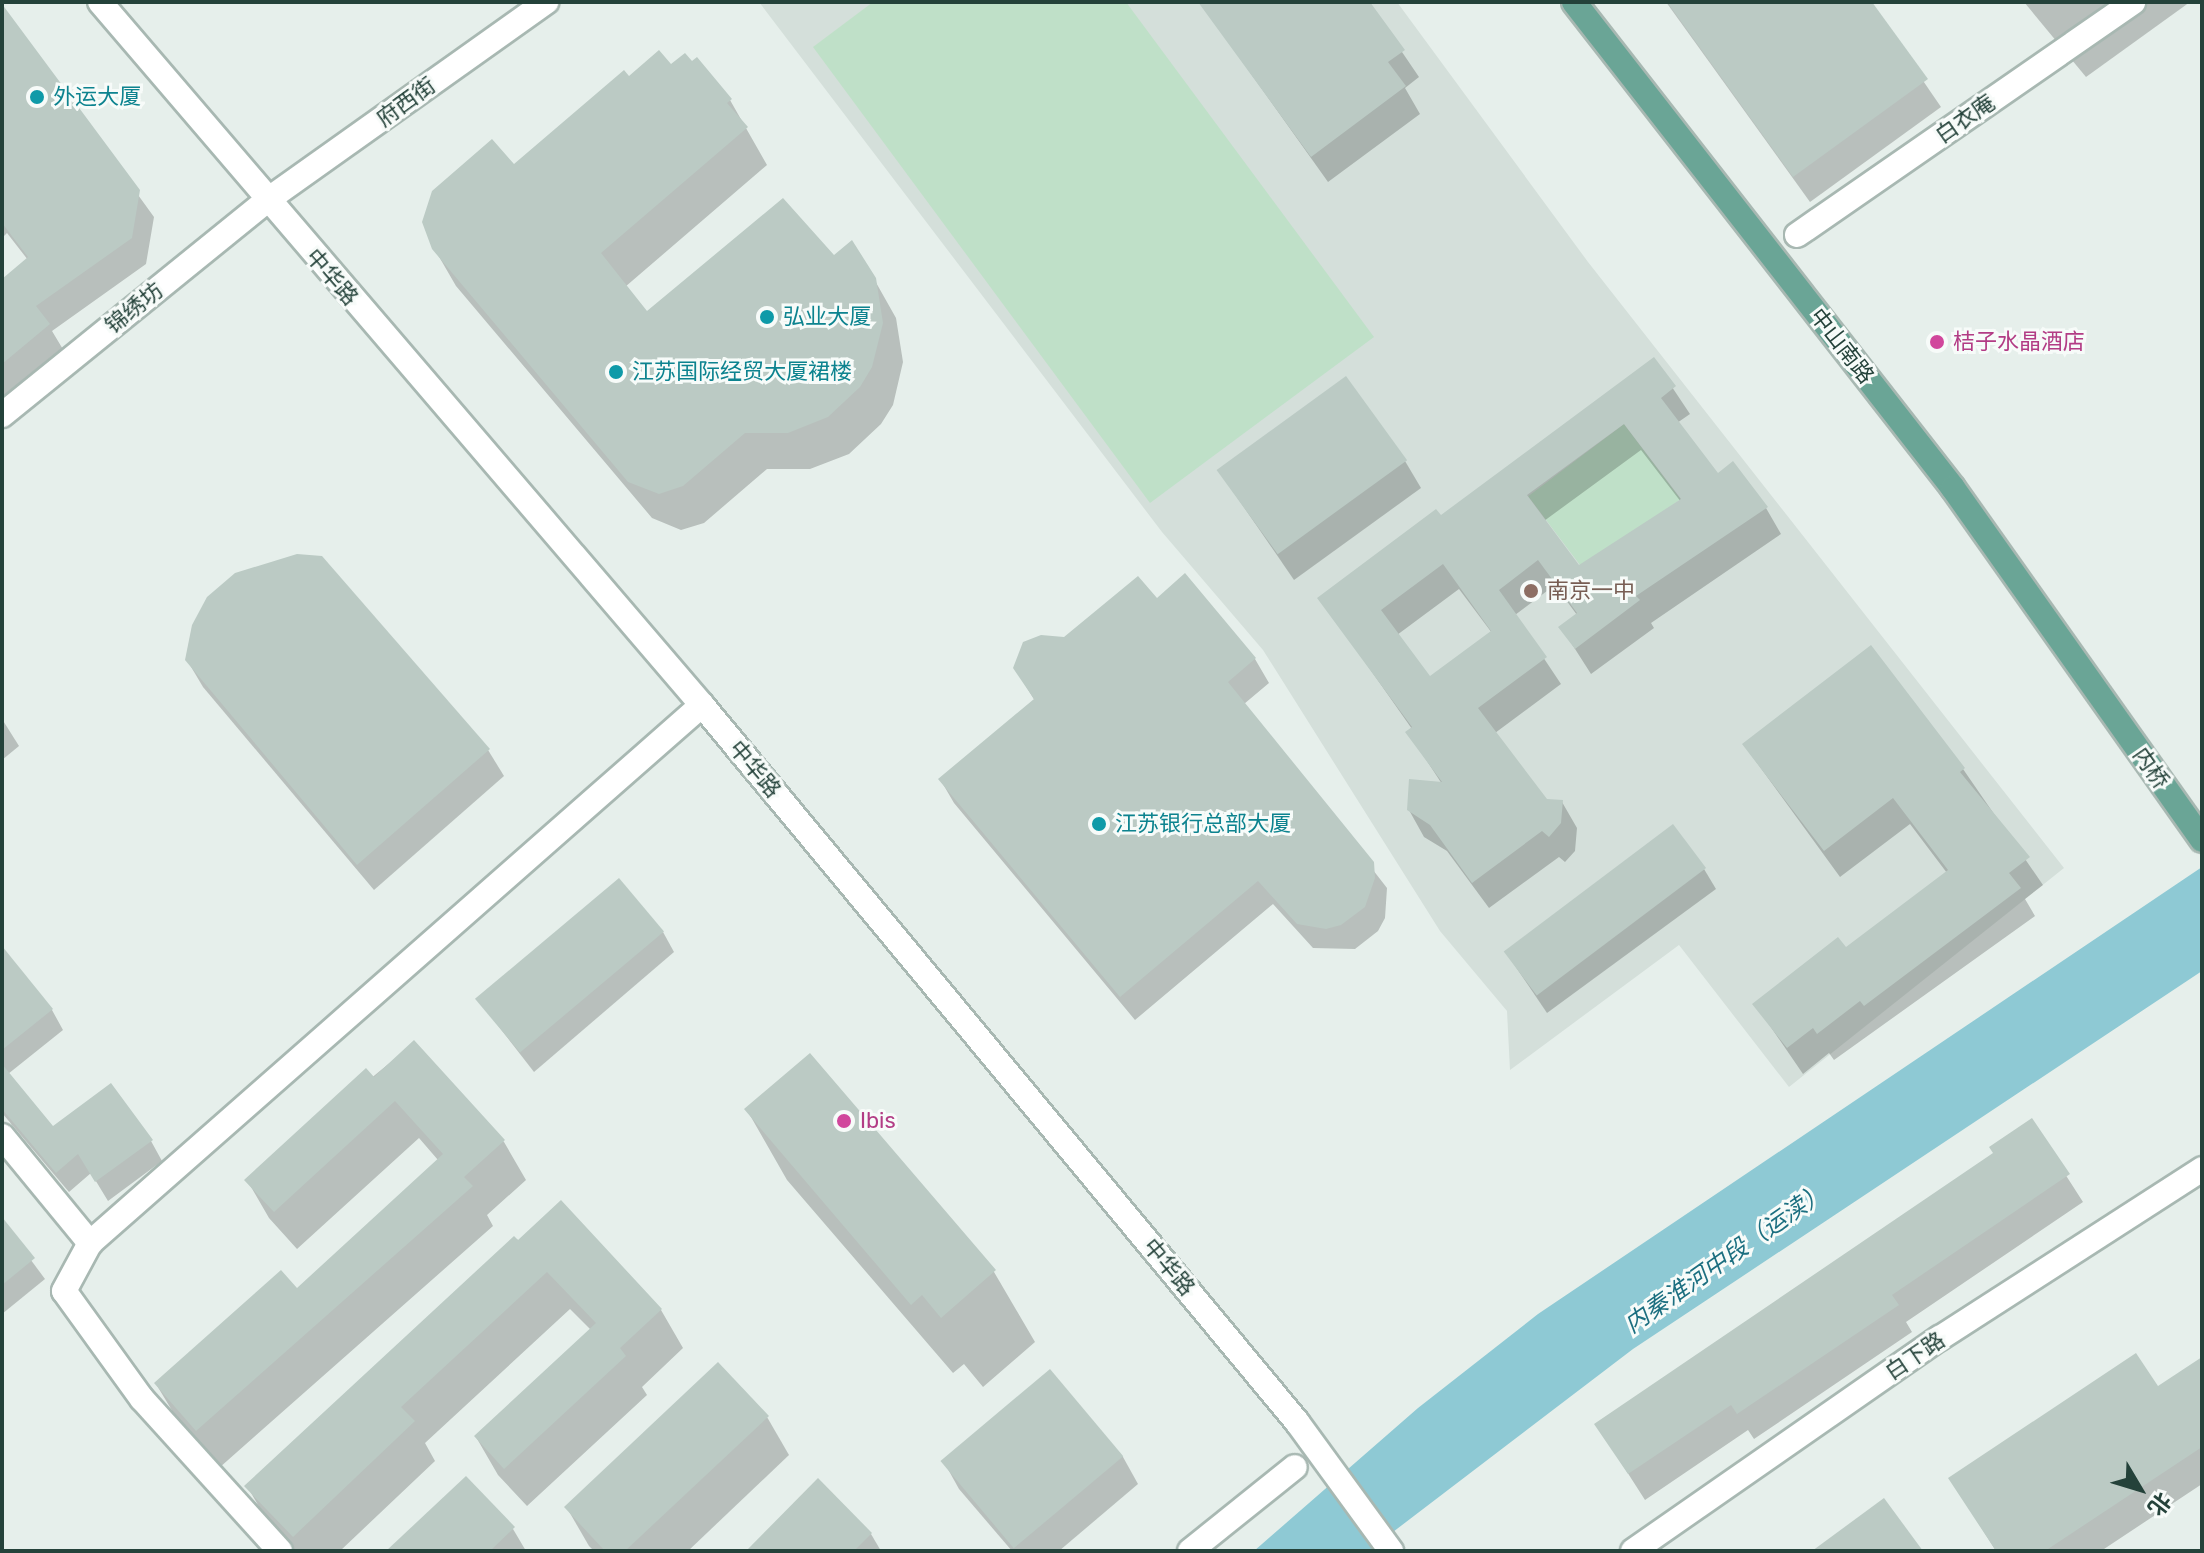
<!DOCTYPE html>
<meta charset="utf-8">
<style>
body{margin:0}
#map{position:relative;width:2204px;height:1553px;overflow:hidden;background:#e6efeb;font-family:Rubik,"Noto Sans SC",sans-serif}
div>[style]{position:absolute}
.built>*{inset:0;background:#d4dfda}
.green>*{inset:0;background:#bfe0c8;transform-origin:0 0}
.water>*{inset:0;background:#8ec9d4}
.shadow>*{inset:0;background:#0003}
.building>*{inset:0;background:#bbcac4;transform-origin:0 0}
.roads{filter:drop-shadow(2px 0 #a8b8b2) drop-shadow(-2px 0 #a8b8b2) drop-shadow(0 2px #a8b8b2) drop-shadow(0 -2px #a8b8b2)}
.street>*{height:24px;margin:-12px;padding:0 12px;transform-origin:12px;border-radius:12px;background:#fff}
.secondary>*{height:24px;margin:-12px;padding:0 12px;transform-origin:12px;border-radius:12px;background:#fff}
.primary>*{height:24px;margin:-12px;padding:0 12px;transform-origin:12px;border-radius:12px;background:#6aa596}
.dots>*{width:22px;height:22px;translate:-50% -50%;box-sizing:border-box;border:4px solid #f7fbf9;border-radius:50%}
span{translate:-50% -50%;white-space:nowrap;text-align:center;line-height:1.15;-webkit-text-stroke:6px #f7fbf9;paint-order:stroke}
.culture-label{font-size:22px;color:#0d838f}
.left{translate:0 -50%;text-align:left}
.street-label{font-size:22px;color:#24423a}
.hotel-label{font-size:22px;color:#b23c85}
.education-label{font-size:22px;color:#785e54}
.water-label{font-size:24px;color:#1c6f80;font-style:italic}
.frame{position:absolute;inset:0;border:4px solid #24423a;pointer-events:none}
.north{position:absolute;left:2100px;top:1449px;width:80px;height:80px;-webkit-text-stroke:6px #f7fbf9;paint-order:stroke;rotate:128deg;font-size:22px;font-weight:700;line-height:32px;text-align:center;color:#24423a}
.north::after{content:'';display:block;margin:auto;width:28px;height:36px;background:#24423a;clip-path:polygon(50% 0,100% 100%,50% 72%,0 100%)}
</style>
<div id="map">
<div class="built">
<div style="clip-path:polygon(759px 2px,1397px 2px,1588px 262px,2064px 868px,1789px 1087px,1679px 945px,1510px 1070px,1507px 1011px,1440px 931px,1263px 650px,1162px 532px)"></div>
</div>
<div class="green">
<div style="clip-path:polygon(873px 2px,1126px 2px,1374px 337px,1150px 503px,813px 47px)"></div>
<div style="left:1624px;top:424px;width:94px;height:120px;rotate:53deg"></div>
</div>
<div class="water">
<div style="clip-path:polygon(2202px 867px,2202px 971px,1633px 1349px,1368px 1551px,1254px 1551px,1418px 1408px,1538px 1314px)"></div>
</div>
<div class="shadow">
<div style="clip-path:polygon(1200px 2px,1368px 2px,1419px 77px,1405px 88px,1420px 114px,1328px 182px)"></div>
<div style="clip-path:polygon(1666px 2px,1869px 2px,1941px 107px,1810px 202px)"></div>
<div style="clip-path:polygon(2024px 2px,2190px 2px,2086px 77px)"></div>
<div style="clip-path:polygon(2px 7px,154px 217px,146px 264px,52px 331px,64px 351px,2px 402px,2px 281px,28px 260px,7px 233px,2px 238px)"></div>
<div style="clip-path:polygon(671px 67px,730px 100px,767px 165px,625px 287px,647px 313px,833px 258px,874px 279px,896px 318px,903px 362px,893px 405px,881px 424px,849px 454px,810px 469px,767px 469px,704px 523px,681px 530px,652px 518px,456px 286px,434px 248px,514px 167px,628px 79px)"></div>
<div style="clip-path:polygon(evenodd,1654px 360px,1690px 414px,1677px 423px,1718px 476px,1766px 508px,1781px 534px,1651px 623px,1654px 628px,1591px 674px,1561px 627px,1577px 615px,1555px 585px,1515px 615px,1561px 684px,1495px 733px,1546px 801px,1562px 802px,1577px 828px,1575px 851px,1565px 862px,1559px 857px,1489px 908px,1447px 851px,1424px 837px,1409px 810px,1442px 784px,1408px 732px,1412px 729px,1320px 598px,1440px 518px,1654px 360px,1641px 450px,1681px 502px,1578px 568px,1544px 521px,1641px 450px,1654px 360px,1459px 589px,1492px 633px,1430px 679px,1397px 635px,1459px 589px)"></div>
<div style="clip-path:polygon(1405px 461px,1421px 488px,1294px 580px,1219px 471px)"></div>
<div style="clip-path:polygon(1156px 600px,1255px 659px,1269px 683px,1244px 704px,1387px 888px,1385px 918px,1378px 931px,1355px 949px,1313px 948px,1273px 904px,1135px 1020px,954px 803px,940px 779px,1035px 701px,1015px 668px,1064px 639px)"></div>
<div style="clip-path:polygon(187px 660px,488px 750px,504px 776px,374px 890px,203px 687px)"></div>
<div style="clip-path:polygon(2px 719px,19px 746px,2px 760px)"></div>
<div style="clip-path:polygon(1744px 745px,1963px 769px,2043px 885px,2025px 899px,2035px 916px,1834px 1060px,1829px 1053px,1803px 1074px,1755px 1004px,1846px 950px,1947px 873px,1910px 824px,1840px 877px)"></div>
<div style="clip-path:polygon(1704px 869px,1716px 889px,1547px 1013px,1505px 951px)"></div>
<div style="clip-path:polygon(663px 932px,674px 952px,534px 1072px,479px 1001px)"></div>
<div style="clip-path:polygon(2px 958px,52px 1010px,63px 1030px,8px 1074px,53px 1129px,151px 1141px,162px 1161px,108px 1201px,91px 1173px,69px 1192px,2px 1113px)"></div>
<div style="clip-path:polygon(414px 1043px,504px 1142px,526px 1180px,487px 1215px,493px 1226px,219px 1468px,179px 1422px,156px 1384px,297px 1290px,438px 1160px,419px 1138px,297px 1249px,269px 1218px,247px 1180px)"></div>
<div style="clip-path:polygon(747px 1110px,994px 1272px,1035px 1342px,983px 1387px,964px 1364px,953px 1373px,787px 1180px)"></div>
<div style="clip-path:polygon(2031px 1121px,2083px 1202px,1906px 1322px,1912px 1332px,1754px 1439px,1748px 1430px,1645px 1500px,1597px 1425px,1995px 1154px)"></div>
<div style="clip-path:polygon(2px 1221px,45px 1279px,2px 1314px)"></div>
<div style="clip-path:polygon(514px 1238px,661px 1310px,683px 1348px,642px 1387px,647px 1395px,527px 1506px,498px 1475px,476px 1437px,591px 1330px,570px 1309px,425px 1443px,435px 1461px,340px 1551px,294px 1551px,269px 1524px,247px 1486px)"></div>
<div style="clip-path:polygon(2202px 1359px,2202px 1484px,2101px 1551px,1996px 1551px,1950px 1478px,2157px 1389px)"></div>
<div style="clip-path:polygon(1050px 1372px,1123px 1457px,1138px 1484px,1059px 1551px,1012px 1551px,959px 1489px,944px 1462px)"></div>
<div style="clip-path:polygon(767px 1417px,789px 1455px,688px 1551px,594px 1551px,589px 1546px,567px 1508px)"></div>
<div style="clip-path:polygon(513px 1529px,526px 1551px,389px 1551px)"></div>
<div style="clip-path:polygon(871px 1534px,881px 1551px,749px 1551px)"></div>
</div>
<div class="building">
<div style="clip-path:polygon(1198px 2px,1370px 2px,1405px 50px,1388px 62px,1406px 86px,1311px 157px)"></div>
<div style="clip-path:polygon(1667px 2px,1872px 2px,1928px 79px,1793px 177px)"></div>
<div style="clip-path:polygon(2px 4px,140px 190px,132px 238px,36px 306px,50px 324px,2px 364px,2px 279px,28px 257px,2px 223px)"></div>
<div style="clip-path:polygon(659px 50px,671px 64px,685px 53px,692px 61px,697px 57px,732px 99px,727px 103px,748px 127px,601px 253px,647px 311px,783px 198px,834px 255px,852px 240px,876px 278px,883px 323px,872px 367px,860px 387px,828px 417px,788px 433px,745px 433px,683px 486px,659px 494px,628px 482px,432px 249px,422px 222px,432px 191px,492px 139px,514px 164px,624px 70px,629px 76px)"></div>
<div style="clip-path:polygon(evenodd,1654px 357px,1676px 386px,1661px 398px,1718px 473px,1733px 461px,1768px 507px,1636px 596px,1640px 600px,1575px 649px,1558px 627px,1577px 613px,1538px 560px,1499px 590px,1547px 657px,1478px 708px,1547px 799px,1563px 800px,1561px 823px,1549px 837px,1542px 831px,1472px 883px,1430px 825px,1407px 810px,1409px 779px,1442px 782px,1405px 732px,1412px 727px,1317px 598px,1436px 509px,1441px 515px,1654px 357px,1624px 424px,1681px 499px,1579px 565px,1527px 495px,1624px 424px,1654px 357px,1443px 564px,1491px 631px,1430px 676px,1381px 610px,1443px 564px)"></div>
<div style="left:1346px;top:376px;width:104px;height:160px;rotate:54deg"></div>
<div style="clip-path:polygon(297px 554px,322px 556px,490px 749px,357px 865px,185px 660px,192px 625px,207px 597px,235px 573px)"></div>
<div style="clip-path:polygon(1185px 573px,1256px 658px,1228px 682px,1374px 862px,1375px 878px,1365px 907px,1341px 925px,1326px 929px,1297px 924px,1258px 881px,1120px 997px,938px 779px,1034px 699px,1013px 668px,1023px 642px,1041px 635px,1064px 637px,1138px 576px,1157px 598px)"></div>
<div style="clip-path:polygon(1871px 645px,1965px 768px,1960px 772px,2030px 857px,2009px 873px,2021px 888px,1864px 1006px,1860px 1001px,1817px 1034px,1813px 1028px,1787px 1048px,1752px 1004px,1838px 937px,1846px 947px,1948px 870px,1893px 798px,1824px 851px,1742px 744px)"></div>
<div style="left:1673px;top:824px;width:55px;height:212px;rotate:53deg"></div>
<div style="left:619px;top:878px;width:70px;height:188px;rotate:50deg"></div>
<div style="clip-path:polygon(2px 946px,53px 1009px,2px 1050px)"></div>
<div style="clip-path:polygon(414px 1040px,505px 1140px,464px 1177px,473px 1186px,196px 1431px,154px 1383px,281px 1270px,297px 1288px,443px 1154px,395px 1101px,274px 1212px,244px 1180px,366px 1068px,374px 1077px)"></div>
<div style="clip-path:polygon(810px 1053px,996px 1270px,941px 1318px,922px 1295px,911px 1305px,744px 1109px)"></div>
<div style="clip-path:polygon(2px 1064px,53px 1126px,111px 1083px,153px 1140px,95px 1182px,78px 1154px,56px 1173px,2px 1109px)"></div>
<div style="clip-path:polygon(2032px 1118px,2070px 1174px,1892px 1295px,1899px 1305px,1737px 1414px,1731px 1405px,1628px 1474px,1594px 1424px,1993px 1153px,1989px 1147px)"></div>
<div style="clip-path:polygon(561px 1200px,662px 1309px,620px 1348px,626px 1356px,504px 1469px,474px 1436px,596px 1323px,547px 1272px,401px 1407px,415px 1421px,293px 1537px,244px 1486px,514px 1236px,518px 1240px)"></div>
<div style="clip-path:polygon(2px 1217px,35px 1258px,2px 1285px)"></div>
<div style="clip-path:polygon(2136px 1353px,2158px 1386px,2202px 1357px,2202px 1447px,2045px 1551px,1996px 1551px,1948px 1478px)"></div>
<div style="clip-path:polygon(718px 1362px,769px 1416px,625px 1551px,605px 1551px,564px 1507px)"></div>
<div style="left:1050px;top:1369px;width:114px;height:143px;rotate:50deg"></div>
<div style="clip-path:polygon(466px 1476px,515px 1527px,490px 1551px,386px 1551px)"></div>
<div style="clip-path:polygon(818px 1478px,872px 1533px,854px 1551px,746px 1551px)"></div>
<div style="clip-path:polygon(1884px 1498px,1923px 1551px,1812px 1551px)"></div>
</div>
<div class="roads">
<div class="street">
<div style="left:1797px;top:235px;width:409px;rotate:-34.7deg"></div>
<div style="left:2px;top:415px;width:340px;rotate:-39deg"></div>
<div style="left:266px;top:201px;width:344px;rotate:-35.4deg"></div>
<div style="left:2px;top:1136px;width:139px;rotate:50.6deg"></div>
<div style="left:280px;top:1551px;width:205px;rotate:-132.2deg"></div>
<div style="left:142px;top:1399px;width:133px;rotate:-125.8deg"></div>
<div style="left:64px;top:1291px;width:55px;rotate:-61.6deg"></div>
<div style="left:90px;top:1243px;width:815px;rotate:-41.32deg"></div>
<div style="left:1190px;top:1551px;width:134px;rotate:-38.7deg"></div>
</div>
<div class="secondary">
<div style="left:100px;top:2px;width:926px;rotate:49.43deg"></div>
<div style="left:702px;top:705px;width:932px;rotate:50.31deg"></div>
<div style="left:1297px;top:1422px;width:160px;rotate:53.9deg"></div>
<div style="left:1633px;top:1551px;width:374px;rotate:-34.8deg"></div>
<div style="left:1940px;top:1338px;width:312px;rotate:-32.8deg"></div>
</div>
<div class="primary">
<div style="left:1574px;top:2px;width:616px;rotate:52.05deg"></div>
<div style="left:1953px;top:488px;width:431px;rotate:54.7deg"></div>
</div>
</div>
<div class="dots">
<div style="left:37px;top:97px;background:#0f9aa8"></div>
<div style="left:767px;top:317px;background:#0f9aa8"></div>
<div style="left:1937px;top:342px;background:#d1479c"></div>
<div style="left:616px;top:372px;background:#0f9aa8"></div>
<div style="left:1531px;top:591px;background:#8d6e63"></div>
<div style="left:1099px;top:824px;background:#0f9aa8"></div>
<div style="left:844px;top:1121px;background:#d1479c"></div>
</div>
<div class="culture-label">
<span class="left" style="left:53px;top:97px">外运大厦</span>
<span class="left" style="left:783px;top:317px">弘业大厦</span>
<span class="left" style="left:632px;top:372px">江苏国际经贸大厦裙楼</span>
<span class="left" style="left:1115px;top:824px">江苏银行总部大厦</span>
</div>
<div class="street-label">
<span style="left:406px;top:102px;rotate:-36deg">府西街</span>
<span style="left:1965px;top:119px;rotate:-35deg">白衣庵</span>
<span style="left:332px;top:277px;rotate:49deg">中华路</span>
<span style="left:134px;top:308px;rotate:-39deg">锦绣坊</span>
<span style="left:1842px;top:346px;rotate:52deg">中山南路</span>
<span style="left:2151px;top:768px;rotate:55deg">内桥</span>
<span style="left:755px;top:769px;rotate:50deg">中华路</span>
<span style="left:1169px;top:1267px;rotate:50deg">中华路</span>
<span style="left:1915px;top:1356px;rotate:-34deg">白下路</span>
</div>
<div class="hotel-label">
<span class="left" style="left:1953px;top:342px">桔子水晶酒店</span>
<span class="left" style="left:860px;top:1121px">Ibis</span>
</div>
<div class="education-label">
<span class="left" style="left:1547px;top:591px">南京一中</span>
</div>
<div class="water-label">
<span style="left:1726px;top:1259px;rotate:-35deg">内秦淮河中段（运渎）</span>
</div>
<div class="frame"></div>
<div class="north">北</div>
</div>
